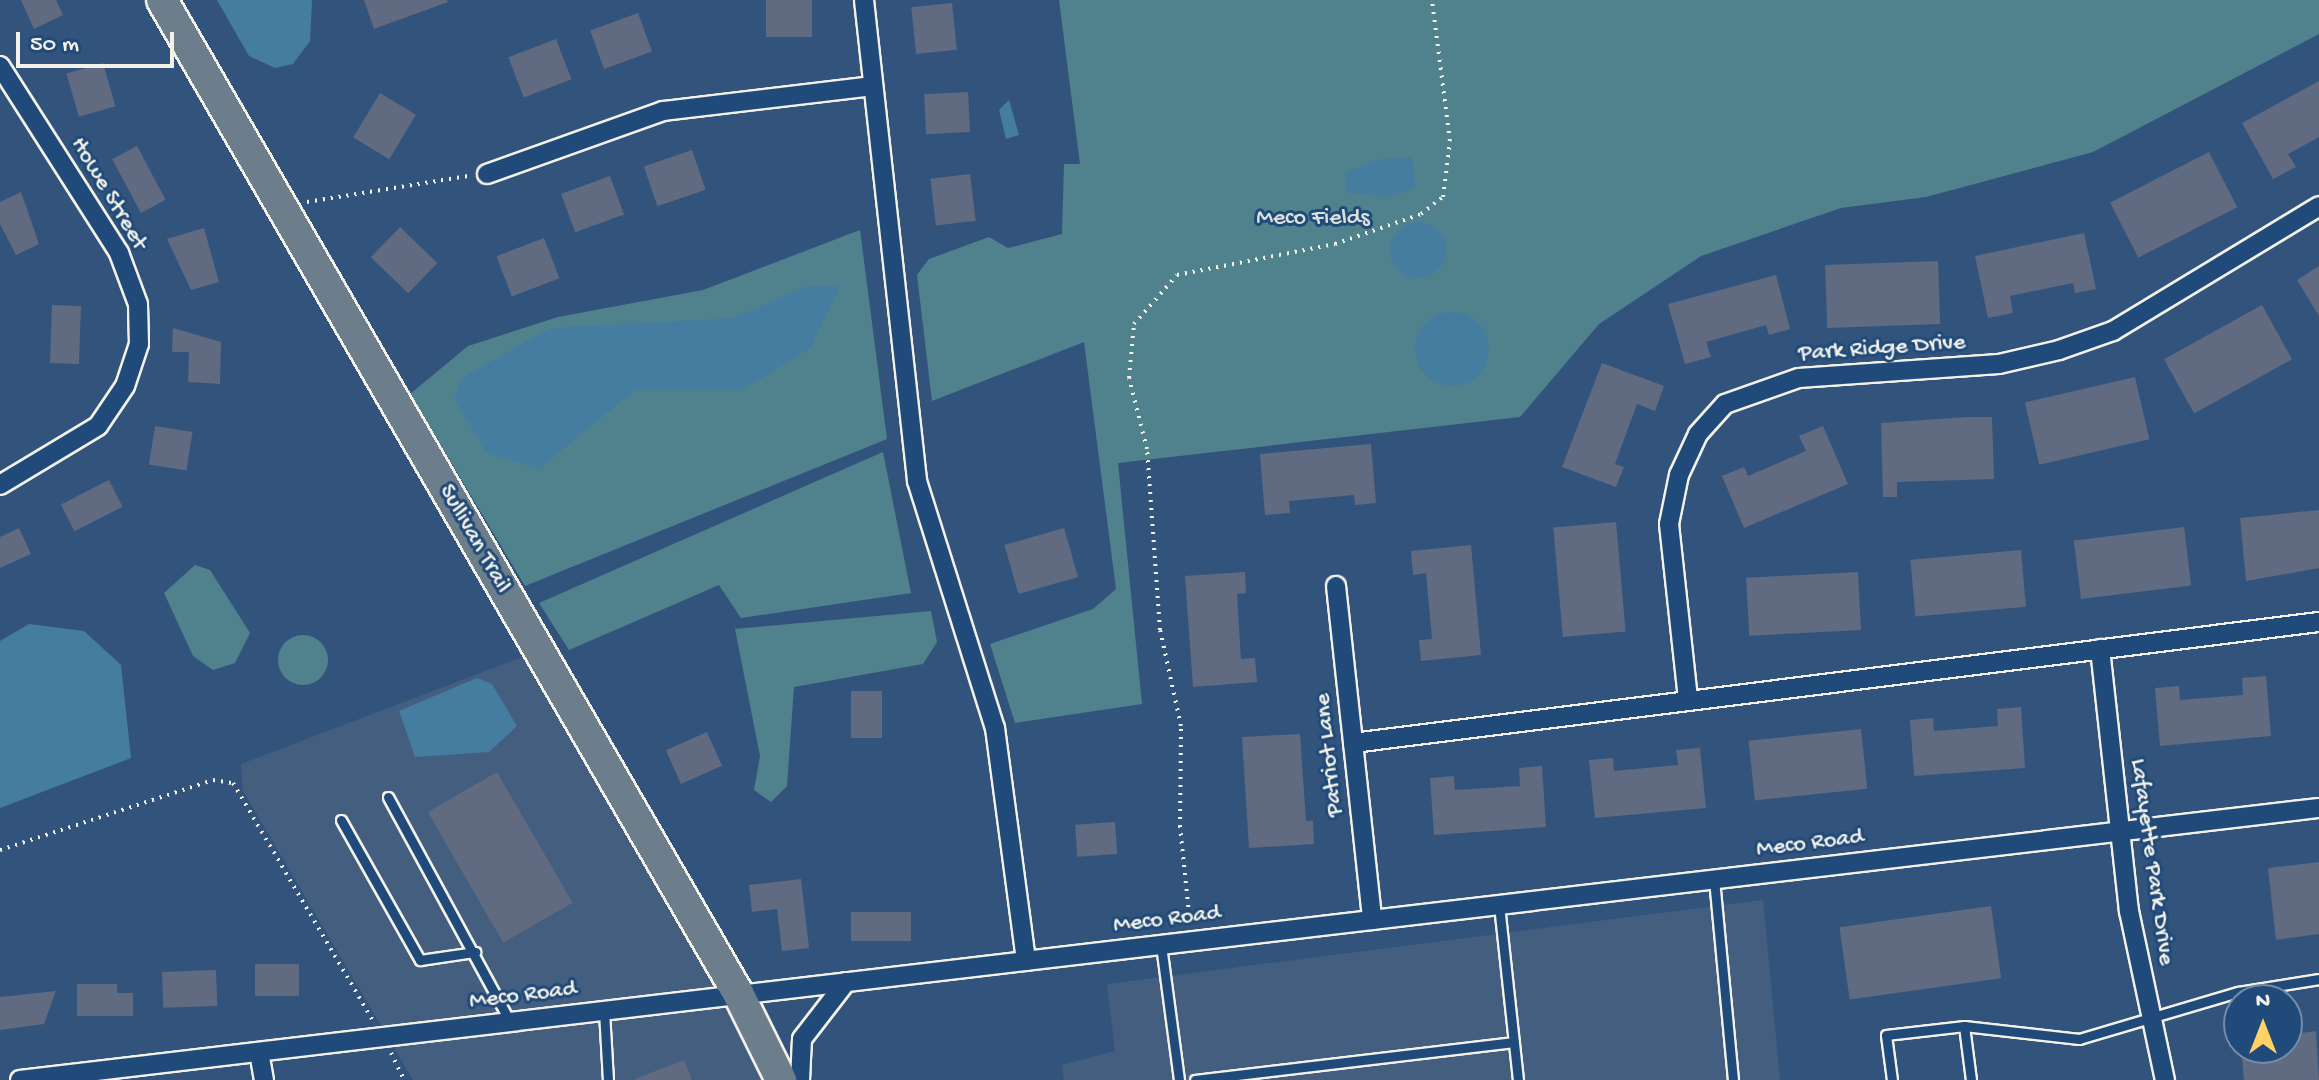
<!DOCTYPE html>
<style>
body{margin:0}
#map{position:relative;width:2319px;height:1080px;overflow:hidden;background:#32547c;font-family:"Gochi Hand",sans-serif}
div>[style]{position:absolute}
.built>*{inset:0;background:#445e80}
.green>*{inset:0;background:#50828e}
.round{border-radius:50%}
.water>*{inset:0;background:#457da0}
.building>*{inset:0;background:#606a81;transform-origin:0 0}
.path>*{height:4px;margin-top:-2px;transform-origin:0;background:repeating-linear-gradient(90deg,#f4f1e8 0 2px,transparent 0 8px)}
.roads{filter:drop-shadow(2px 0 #f4f1e8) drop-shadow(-2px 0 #f4f1e8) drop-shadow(0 2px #f4f1e8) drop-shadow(0 -2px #f4f1e8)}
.service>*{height:9px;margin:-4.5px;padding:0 4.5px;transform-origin:4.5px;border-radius:4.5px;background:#1f4a7a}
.minor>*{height:18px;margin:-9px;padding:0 9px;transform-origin:9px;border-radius:9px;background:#1f4a7a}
.primary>*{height:30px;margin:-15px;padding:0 15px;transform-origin:15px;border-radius:15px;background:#6c7d8c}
span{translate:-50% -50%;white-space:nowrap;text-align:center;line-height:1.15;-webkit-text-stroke:6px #1f4a7a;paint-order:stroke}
.street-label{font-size:24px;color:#f4f1e8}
.park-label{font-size:24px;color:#dbe0da}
.north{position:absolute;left:2223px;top:984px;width:80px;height:80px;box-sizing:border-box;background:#1f4a7a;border:2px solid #748da6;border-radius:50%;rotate:0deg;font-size:22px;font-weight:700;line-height:32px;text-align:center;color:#f4f1e8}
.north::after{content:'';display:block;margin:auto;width:28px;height:36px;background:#ffd166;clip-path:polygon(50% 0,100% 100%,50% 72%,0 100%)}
.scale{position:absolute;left:16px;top:32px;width:158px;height:36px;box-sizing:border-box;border:4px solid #f4f1e8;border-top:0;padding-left:10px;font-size:24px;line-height:28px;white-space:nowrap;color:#f4f1e8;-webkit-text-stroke:6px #1f4a7a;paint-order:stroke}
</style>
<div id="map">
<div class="built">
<div style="clip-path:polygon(533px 653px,798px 1080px,413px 1080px,243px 791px,241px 764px)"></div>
<div style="clip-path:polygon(1763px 900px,1780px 1080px,1064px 1080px,1062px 1065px,1115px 1051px,1107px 984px)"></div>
</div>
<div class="green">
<div style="clip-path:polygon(1059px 0,2319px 0,2319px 34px,2093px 152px,1926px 197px,1841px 208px,1701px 256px,1599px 324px,1520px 417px,1118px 463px,1142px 704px,1015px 723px,990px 644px,1093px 609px,1116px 589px,1084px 342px,932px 401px,917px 275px,929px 259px,989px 237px,1008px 248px,1062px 234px,1064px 164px,1080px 164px)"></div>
<div style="clip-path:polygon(860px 230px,887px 439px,525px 586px,410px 394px,468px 346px,558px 317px,703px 290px)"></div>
<div style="clip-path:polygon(883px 452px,911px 593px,741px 618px,719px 585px,569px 650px,539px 603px)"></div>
<div style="clip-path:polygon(195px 565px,210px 570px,250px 633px,235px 663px,213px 670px,193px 656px,164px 593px)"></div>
<div style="clip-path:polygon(931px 611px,937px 642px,923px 664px,794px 687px,787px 786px,771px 802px,754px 790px,760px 756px,735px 629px)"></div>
<div class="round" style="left:278px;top:635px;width:50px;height:50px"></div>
</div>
<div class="water">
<div style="clip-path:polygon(217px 0,312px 0,310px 41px,293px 64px,275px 68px,249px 56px)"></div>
<div style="clip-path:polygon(1009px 100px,1019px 135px,1006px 139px,999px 110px)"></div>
<div style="clip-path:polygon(1412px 157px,1415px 187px,1392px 197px,1348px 193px,1344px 174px,1375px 160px)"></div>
<div class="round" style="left:1390px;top:222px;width:56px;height:56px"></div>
<div style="clip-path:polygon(808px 286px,841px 285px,811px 348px,744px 389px,636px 389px,539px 469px,487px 453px,454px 399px,462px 378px,550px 328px,734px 318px)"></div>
<div class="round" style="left:1415px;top:312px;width:74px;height:74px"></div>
<div style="clip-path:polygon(29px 624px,84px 631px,121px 665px,131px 758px,0 808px,0 641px)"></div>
<div style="clip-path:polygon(477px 678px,492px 684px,517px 726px,489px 752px,415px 757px,399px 711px)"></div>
</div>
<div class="building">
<div style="clip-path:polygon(21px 0,56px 0,63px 15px,34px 29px)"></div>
<div style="clip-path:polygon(364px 0,447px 0,448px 2px,374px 29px)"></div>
<div style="left:766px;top:0;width:46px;height:37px"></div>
<div style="left:952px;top:3px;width:47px;height:41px;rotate:84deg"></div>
<div style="left:638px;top:13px;width:41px;height:51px;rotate:70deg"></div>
<div style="left:556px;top:39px;width:43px;height:51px;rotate:69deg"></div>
<div style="left:103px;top:63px;width:45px;height:38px;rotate:74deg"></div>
<div style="clip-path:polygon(2319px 81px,2319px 137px,2288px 154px,2296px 167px,2273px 179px,2242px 123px)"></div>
<div style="left:968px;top:92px;width:40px;height:44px;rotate:87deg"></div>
<div style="left:380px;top:93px;width:42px;height:52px;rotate:31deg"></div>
<div style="left:137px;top:146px;width:61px;height:28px;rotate:62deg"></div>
<div style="left:692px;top:150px;width:42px;height:51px;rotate:71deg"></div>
<div style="left:2209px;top:152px;width:62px;height:111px;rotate:63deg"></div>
<div style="left:970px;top:174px;width:47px;height:40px;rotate:83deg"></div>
<div style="left:610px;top:176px;width:41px;height:52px;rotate:70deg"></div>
<div style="clip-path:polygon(21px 192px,39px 244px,16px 255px,0 224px,0 202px)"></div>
<div style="left:400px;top:227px;width:52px;height:42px;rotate:44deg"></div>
<div style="clip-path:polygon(204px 228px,219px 282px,191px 290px,167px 239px)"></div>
<div style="clip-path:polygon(2084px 233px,2096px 289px,2075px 293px,2073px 283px,2010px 296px,2013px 313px,1988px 318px,1975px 256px)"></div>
<div style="left:544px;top:238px;width:43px;height:51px;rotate:69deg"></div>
<div style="left:1938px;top:261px;width:63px;height:113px;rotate:88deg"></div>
<div style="clip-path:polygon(2319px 266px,2319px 316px,2297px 280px)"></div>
<div style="clip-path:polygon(1776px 275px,1790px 329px,1769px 335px,1766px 325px,1706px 342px,1711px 357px,1685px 364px,1668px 304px)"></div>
<div style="left:52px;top:305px;width:29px;height:58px;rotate:2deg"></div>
<div style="left:2262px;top:305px;width:62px;height:112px;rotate:61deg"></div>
<div style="clip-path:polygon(173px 328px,221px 342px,220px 384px,188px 382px,189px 352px,172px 352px)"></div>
<div style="clip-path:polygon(1602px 363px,1664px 386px,1655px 411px,1637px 404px,1615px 464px,1624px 467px,1616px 487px,1562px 467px)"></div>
<div style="left:2135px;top:377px;width:64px;height:113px;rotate:77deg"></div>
<div style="clip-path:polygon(1967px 417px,1992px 417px,1994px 479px,1897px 482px,1897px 497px,1883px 497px,1881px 423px)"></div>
<div style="left:155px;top:426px;width:38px;height:39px;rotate:9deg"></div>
<div style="clip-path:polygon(1823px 426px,1848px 484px,1744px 528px,1722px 476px,1744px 467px,1748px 476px,1806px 451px,1799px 436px)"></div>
<div style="clip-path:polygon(1371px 444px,1376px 503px,1355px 505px,1354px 495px,1289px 501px,1290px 513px,1265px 515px,1260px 454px)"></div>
<div style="left:109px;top:480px;width:30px;height:54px;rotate:63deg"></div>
<div style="clip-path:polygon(2319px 510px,2319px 568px,2246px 581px,2240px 518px)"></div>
<div style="left:1616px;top:522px;width:110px;height:63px;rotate:85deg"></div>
<div style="left:2184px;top:527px;width:59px;height:111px;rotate:83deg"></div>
<div style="clip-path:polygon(19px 528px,31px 554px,0 568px,0 537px)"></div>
<div style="left:1064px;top:528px;width:51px;height:62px;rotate:74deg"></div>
<div style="clip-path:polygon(1471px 545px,1481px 655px,1421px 661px,1419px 640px,1432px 639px,1426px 573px,1413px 575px,1411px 551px)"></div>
<div style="left:2021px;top:550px;width:57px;height:111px;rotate:85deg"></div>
<div style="clip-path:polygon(1245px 572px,1246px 593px,1237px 594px,1241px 659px,1255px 658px,1257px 682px,1193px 687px,1185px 576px)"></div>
<div style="left:1858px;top:572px;width:58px;height:112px;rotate:87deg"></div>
<div style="clip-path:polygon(2266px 676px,2271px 736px,2160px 746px,2155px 688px,2179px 686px,2180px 700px,2243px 695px,2242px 678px)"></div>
<div style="left:851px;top:691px;width:31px;height:47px"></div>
<div style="clip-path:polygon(2021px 707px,2025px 768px,1914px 776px,1910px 720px,1933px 718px,1934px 731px,1998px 726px,1997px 709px)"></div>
<div style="left:1861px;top:729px;width:60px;height:113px;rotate:84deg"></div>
<div style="left:707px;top:732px;width:37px;height:45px;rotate:66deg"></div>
<div style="clip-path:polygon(1300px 734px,1306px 821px,1313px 821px,1314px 844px,1249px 848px,1242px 737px)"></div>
<div style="clip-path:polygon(1700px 748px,1706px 808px,1595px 818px,1589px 760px,1613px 758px,1614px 771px,1678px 765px,1676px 750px)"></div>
<div style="clip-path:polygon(1542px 766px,1546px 827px,1434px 835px,1430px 778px,1454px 776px,1455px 790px,1520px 786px,1519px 768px)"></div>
<div style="left:497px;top:772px;width:151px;height:80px;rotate:60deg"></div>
<div style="left:1115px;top:822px;width:32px;height:40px;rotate:86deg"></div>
<div style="clip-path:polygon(2319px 862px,2319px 934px,2276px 940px,2268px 868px)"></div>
<div style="clip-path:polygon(801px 879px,809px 948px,782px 951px,777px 909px,752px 912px,749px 885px)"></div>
<div style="left:1991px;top:906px;width:73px;height:153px;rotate:82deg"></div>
<div style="left:851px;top:912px;width:60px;height:29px"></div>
<div style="left:255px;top:964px;width:44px;height:32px"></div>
<div style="left:216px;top:970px;width:36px;height:54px;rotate:88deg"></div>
<div style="clip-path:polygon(77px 984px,117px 984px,117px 993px,133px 993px,133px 1016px,77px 1016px)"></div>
<div style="clip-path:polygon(56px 991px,44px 1024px,0 1030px,0 997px)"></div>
<div style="clip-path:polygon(2316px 1031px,2319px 1080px,2244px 1080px,2241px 1048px,2287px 1048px,2287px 1035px)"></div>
<div style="clip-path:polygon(684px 1060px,692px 1080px,636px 1080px,635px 1079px)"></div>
</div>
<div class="path">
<div style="left:307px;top:202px;width:163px;rotate:-9.2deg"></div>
<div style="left:0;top:850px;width:224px;rotate:-18.2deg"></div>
<div style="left:213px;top:780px;width:20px;rotate:9deg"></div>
<div style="left:233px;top:783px;width:276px;rotate:59.5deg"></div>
<div style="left:1190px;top:923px;width:97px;rotate:-95.9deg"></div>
<div style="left:1180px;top:827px;width:101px;rotate:-89.4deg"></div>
<div style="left:1181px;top:726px;width:98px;rotate:-102.3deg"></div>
<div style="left:1160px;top:630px;width:181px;rotate:-94.1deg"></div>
<div style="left:1147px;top:449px;width:73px;rotate:-104.2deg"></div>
<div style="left:1129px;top:378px;width:54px;rotate:-84.7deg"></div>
<div style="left:1134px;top:324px;width:65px;rotate:-48.7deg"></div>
<div style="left:1177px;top:275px;width:161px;rotate:-11.1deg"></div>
<div style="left:1335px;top:244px;width:91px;rotate:-19.2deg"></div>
<div style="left:1421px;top:214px;width:28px;rotate:-38deg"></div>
<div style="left:1443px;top:197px;width:56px;rotate:-82.9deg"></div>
<div style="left:1450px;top:141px;width:142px;rotate:-97.3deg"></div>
<div style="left:391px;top:1053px;width:30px;rotate:64deg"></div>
</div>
<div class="roads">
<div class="service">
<div style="left:388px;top:797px;width:256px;rotate:61.5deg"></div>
<div style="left:341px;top:820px;width:161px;rotate:60.6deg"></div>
<div style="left:420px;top:960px;width:56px;rotate:-8.3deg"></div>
<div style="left:1714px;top:879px;width:202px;rotate:84.6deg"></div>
<div style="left:1499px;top:905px;width:176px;rotate:83.8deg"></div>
<div style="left:1161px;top:945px;width:136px;rotate:82.4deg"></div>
<div style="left:604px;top:1011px;width:69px;rotate:86.7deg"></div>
<div style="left:1964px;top:1026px;width:116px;rotate:6.4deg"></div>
<div style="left:2079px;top:1039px;width:166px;rotate:-16.5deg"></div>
<div style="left:2238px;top:992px;width:82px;rotate:-9.1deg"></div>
<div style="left:1195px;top:1080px;width:321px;rotate:-6.8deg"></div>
<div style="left:1892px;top:1080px;width:45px;rotate:-97.6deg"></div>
<div style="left:1886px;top:1035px;width:79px;rotate:-6.6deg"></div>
<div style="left:1964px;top:1026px;width:54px;rotate:82.6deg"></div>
</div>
<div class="minor">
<div style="left:864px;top:0;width:484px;rotate:83.7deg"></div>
<div style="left:917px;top:481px;width:259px;rotate:72.5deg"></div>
<div style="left:995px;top:728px;width:235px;rotate:82.4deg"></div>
<div style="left:0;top:66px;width:222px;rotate:57.5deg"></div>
<div style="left:119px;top:253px;width:54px;rotate:69.6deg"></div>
<div style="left:138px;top:304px;width:40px;rotate:88.6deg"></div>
<div style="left:139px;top:344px;width:44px;rotate:108.4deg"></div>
<div style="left:125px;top:386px;width:48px;rotate:124deg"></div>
<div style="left:98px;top:426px;width:114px;rotate:149deg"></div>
<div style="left:487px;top:174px;width:187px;rotate:-19.7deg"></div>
<div style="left:663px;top:111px;width:211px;rotate:-6.8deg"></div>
<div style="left:1336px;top:586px;width:336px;rotate:83.8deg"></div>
<div style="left:2100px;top:649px;width:264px;rotate:83.7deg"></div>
<div style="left:2129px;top:911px;width:173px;rotate:78deg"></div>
<div style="left:1688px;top:699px;width:176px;rotate:-96.2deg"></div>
<div style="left:1669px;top:524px;width:50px;rotate:-78.5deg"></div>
<div style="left:1679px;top:475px;width:45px;rotate:-65.1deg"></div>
<div style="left:1698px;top:434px;width:40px;rotate:-48deg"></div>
<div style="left:1725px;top:404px;width:78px;rotate:-19.4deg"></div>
<div style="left:1799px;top:378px;width:200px;rotate:-4deg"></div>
<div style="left:1999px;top:364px;width:62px;rotate:-13.1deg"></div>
<div style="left:2059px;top:350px;width:57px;rotate:-19.4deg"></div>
<div style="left:2113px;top:331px;width:241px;rotate:-31.2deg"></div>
<div style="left:1353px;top:743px;width:974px;rotate:-7.14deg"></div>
<div style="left:259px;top:1052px;width:28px;rotate:80deg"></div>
<div style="left:20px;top:1080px;width:2315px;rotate:-6.75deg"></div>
<div style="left:800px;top:1080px;width:41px;rotate:-87.2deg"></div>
<div style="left:802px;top:1039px;width:72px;rotate:-52.3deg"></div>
</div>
<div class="primary">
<div style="left:162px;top:0;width:1150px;rotate:59.89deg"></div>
<div style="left:739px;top:995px;width:95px;rotate:63.7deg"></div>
</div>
</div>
<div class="street-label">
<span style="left:108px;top:194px;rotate:59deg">Howe Street</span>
<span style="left:1882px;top:349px;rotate:-4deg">Park Ridge Drive</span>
<span style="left:474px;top:539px;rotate:60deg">Sullivan Trail</span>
<span style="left:1330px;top:755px;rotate:-96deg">Patriot Lane</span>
<span style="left:1810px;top:844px;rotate:-7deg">Meco Road</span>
<span style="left:2151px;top:862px;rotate:82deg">Lafayette Park Drive</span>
<span style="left:1167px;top:920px;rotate:-7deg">Meco Road</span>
<span style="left:523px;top:996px;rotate:-7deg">Meco Road</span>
</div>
<div class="park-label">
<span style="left:1313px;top:219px">Meco Fields</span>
</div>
<div class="north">N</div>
<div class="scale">50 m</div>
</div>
